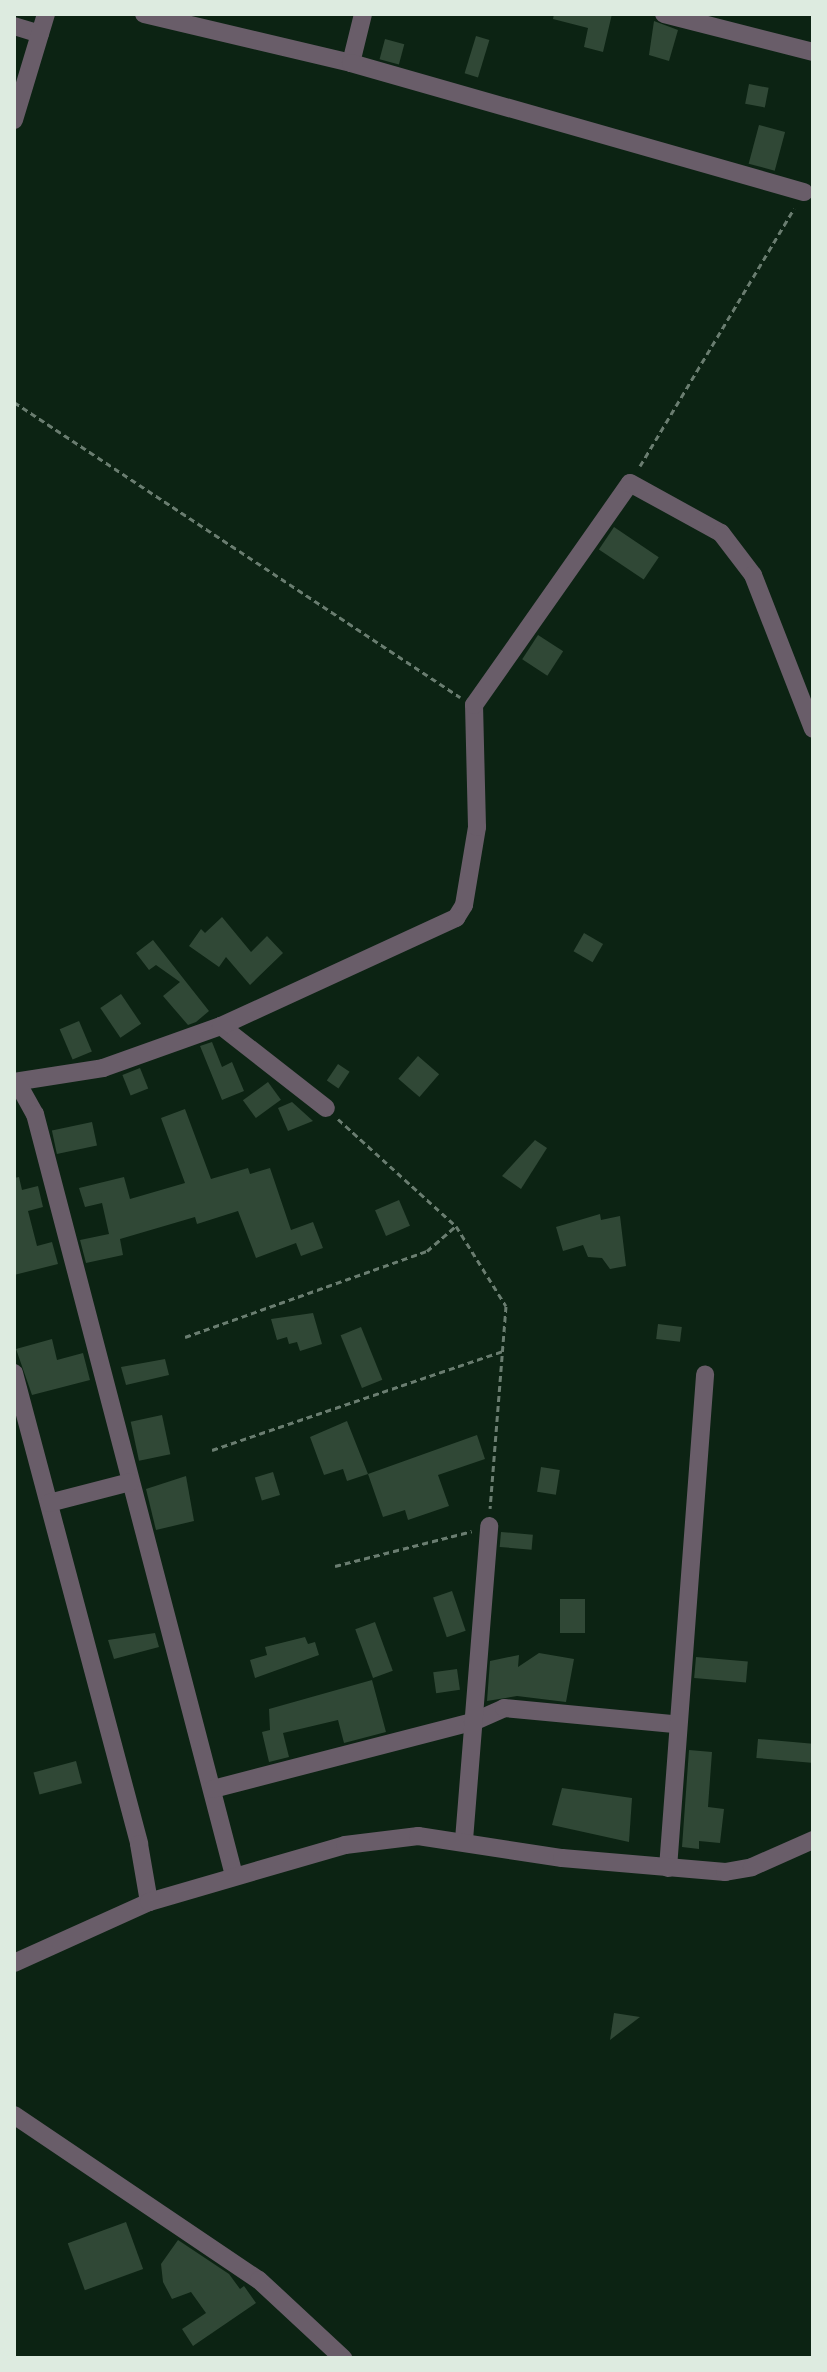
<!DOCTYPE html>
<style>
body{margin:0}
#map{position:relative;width:827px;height:2372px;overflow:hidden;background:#0c2313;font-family:Mulish,sans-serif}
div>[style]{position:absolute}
.building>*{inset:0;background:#304836;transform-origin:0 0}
.path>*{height:3px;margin-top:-1.5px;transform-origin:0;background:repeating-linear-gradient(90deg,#6a7d70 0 6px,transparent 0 10px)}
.minor>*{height:18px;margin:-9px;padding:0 9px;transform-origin:9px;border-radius:9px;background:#695d69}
span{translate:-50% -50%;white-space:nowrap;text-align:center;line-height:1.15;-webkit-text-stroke:8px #0c2313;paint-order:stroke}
.frame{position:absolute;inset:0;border:16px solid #ddebe0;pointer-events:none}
</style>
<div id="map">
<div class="building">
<div style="clip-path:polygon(554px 14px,612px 14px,603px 52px,584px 47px,588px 28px,553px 19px)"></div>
<div style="clip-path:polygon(654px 21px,678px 30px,669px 61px,649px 55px)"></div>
<div style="left:476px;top:36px;width:14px;height:39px;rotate:17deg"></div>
<div style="left:385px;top:39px;width:20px;height:21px;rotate:15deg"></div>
<div style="left:749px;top:84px;width:20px;height:20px;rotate:11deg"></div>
<div style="left:759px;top:125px;width:27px;height:40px;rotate:15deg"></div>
<div style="left:614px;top:527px;width:54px;height:27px;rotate:34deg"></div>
<div style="left:538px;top:635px;width:30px;height:29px;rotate:33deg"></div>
<div style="clip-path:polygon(222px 917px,251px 952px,267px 936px,283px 953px,250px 985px,226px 957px,219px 967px,189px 946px,201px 929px,205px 933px)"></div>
<div style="left:584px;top:933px;width:22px;height:21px;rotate:30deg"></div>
<div style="clip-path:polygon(153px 940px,209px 1011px,196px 1022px,188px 1025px,163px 996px,180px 982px,156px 965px,149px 970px,136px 953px)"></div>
<div style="left:121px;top:994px;width:36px;height:25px;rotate:56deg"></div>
<div style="left:79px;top:1021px;width:33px;height:21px;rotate:67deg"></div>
<div style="clip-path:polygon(212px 1042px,222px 1067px,232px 1062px,244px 1091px,222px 1100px,200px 1046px)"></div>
<div style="left:418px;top:1056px;width:28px;height:30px;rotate:41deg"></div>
<div style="left:338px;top:1064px;width:14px;height:20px;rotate:34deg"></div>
<div style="left:140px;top:1068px;width:22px;height:19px;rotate:68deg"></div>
<div style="left:268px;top:1082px;width:22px;height:31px;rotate:54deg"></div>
<div style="clip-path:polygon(292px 1102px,313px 1121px,288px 1131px,278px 1108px)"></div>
<div style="clip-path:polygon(185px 1109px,211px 1179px,248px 1168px,250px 1174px,270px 1168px,291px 1230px,313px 1222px,323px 1248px,301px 1256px,296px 1243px,256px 1258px,238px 1211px,197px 1224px,195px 1217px,120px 1239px,123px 1255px,86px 1263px,80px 1240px,109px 1234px,102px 1203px,85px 1207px,79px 1188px,124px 1177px,130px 1199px,185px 1183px,161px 1118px)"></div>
<div style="left:92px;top:1122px;width:24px;height:41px;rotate:78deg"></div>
<div style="clip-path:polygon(535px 1140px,547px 1148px,521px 1189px,502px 1176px)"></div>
<div style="clip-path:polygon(19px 1177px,22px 1190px,38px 1186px,43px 1207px,28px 1211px,37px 1246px,52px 1242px,58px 1264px,14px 1275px,14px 1178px)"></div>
<div style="left:399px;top:1200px;width:28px;height:26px;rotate:67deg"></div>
<div style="clip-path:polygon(600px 1214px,601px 1220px,620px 1216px,626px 1266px,610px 1269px,602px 1258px,588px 1257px,583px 1245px,563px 1251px,556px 1227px)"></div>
<div style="clip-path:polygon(313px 1313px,322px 1344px,300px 1351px,297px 1342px,289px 1344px,287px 1337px,277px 1340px,271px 1319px)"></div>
<div style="left:658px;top:1324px;width:24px;height:15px;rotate:7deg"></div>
<div style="left:361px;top:1327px;width:57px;height:22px;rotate:68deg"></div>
<div style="clip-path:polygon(52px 1339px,57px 1360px,83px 1353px,90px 1380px,32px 1395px,16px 1349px)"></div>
<div style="clip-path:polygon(165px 1359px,169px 1375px,126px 1385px,121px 1367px)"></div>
<div style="left:162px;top:1415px;width:40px;height:32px;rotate:78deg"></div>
<div style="clip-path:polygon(347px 1421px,368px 1474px,347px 1481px,343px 1469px,324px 1475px,310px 1437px)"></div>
<div style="clip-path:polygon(477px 1435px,485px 1459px,438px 1475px,449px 1506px,408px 1520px,405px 1510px,383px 1517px,368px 1474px)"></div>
<div style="left:541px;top:1467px;width:19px;height:25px;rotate:9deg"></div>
<div style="left:273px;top:1472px;width:24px;height:19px;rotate:73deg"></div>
<div style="clip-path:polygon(186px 1476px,194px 1521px,156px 1530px,146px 1489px)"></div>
<div style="left:501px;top:1532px;width:32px;height:15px;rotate:5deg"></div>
<div style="left:452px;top:1591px;width:42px;height:20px;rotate:71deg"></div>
<div style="left:560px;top:1599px;width:25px;height:34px"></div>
<div style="left:375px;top:1622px;width:52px;height:21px;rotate:70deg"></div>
<div style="clip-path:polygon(155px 1633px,159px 1647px,114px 1659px,108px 1640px)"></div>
<div style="clip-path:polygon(305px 1637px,308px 1644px,315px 1642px,319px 1655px,255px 1678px,250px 1660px,267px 1655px,265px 1647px)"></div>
<div style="clip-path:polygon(539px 1653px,574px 1659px,566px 1702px,517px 1696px,487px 1701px,490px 1661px,519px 1655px,518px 1667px)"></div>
<div style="left:696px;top:1657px;width:52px;height:21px;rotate:5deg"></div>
<div style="left:457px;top:1669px;width:21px;height:24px;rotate:82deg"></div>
<div style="clip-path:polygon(372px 1680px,386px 1732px,344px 1743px,338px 1720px,283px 1733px,289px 1757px,269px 1762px,262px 1732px,270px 1730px,269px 1709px)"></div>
<div style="left:758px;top:1739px;width:55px;height:19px;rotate:5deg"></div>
<div style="clip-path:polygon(689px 1750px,712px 1752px,708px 1807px,724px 1809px,720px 1843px,699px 1841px,699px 1849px,682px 1847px)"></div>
<div style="left:76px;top:1761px;width:23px;height:44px;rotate:75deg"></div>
<div style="clip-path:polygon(562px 1788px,632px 1798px,629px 1842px,552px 1825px)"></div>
<div style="clip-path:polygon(614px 2013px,640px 2017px,610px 2040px)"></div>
<div style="left:126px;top:2222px;width:50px;height:62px;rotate:70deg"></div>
<div style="clip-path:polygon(178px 2240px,229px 2274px,240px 2289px,244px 2286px,256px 2303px,193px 2346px,182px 2329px,206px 2313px,191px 2292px,172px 2299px,163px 2282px,161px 2264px)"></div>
</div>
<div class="path">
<div style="left:14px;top:402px;width:535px;rotate:33.48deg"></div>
<div style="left:640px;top:466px;width:300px;rotate:-59.1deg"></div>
<div style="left:338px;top:1119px;width:159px;rotate:42.2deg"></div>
<div style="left:456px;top:1226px;width:94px;rotate:58deg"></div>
<div style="left:506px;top:1306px;width:203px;rotate:94.5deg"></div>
<div style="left:185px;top:1337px;width:257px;rotate:-19.6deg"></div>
<div style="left:427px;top:1251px;width:38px;rotate:-41deg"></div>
<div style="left:212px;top:1450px;width:307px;rotate:-18.8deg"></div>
<div style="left:335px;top:1566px;width:141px;rotate:-14.3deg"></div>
</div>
<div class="minor">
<div style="left:144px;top:14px;width:213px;rotate:13.3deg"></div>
<div style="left:351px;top:63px;width:50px;rotate:-76.2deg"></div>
<div style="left:664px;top:14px;width:154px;rotate:14.3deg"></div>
<div style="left:14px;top:26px;width:27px;rotate:17deg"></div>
<div style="left:351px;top:63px;width:471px;rotate:15.9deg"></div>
<div style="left:14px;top:120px;width:111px;rotate:-73.2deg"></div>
<div style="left:221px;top:1026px;width:133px;rotate:38deg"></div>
<div style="left:14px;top:1082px;width:90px;rotate:-8.9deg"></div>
<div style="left:103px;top:1068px;width:125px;rotate:-19.6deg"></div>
<div style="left:221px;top:1026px;width:259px;rotate:-24.7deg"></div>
<div style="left:456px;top:918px;width:15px;rotate:-58deg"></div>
<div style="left:464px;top:905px;width:79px;rotate:-80.5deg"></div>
<div style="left:477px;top:827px;width:122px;rotate:-91.4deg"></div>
<div style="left:474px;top:705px;width:271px;rotate:-54.9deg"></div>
<div style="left:630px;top:483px;width:104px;rotate:28.8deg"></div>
<div style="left:721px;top:533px;width:53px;rotate:52.7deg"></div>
<div style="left:753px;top:575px;width:165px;rotate:68.7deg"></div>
<div style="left:17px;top:1082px;width:37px;rotate:61deg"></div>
<div style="left:35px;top:1114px;width:787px;rotate:75.35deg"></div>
<div style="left:14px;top:1373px;width:487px;rotate:75.1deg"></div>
<div style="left:139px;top:1844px;width:59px;rotate:80.2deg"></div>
<div style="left:49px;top:1503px;width:84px;rotate:-14.5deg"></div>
<div style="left:213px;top:1789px;width:268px;rotate:-14.5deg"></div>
<div style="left:473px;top:1722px;width:34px;rotate:-24deg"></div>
<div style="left:504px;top:1708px;width:171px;rotate:5.4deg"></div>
<div style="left:464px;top:1840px;width:315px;rotate:-85.4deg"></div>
<div style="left:668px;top:1868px;width:495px;rotate:-85.7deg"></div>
<div style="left:14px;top:1963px;width:148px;rotate:-24.3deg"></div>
<div style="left:149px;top:1902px;width:204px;rotate:-16.2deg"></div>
<div style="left:345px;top:1845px;width:74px;rotate:-7deg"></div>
<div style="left:418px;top:1836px;width:146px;rotate:8.7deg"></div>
<div style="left:562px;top:1858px;width:164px;rotate:4.9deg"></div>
<div style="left:725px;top:1872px;width:27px;rotate:-10deg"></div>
<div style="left:752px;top:1867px;width:67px;rotate:-23.9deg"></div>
<div style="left:14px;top:2115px;width:295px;rotate:34deg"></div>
<div style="left:259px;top:2280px;width:115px;rotate:42.9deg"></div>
</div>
<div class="frame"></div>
</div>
